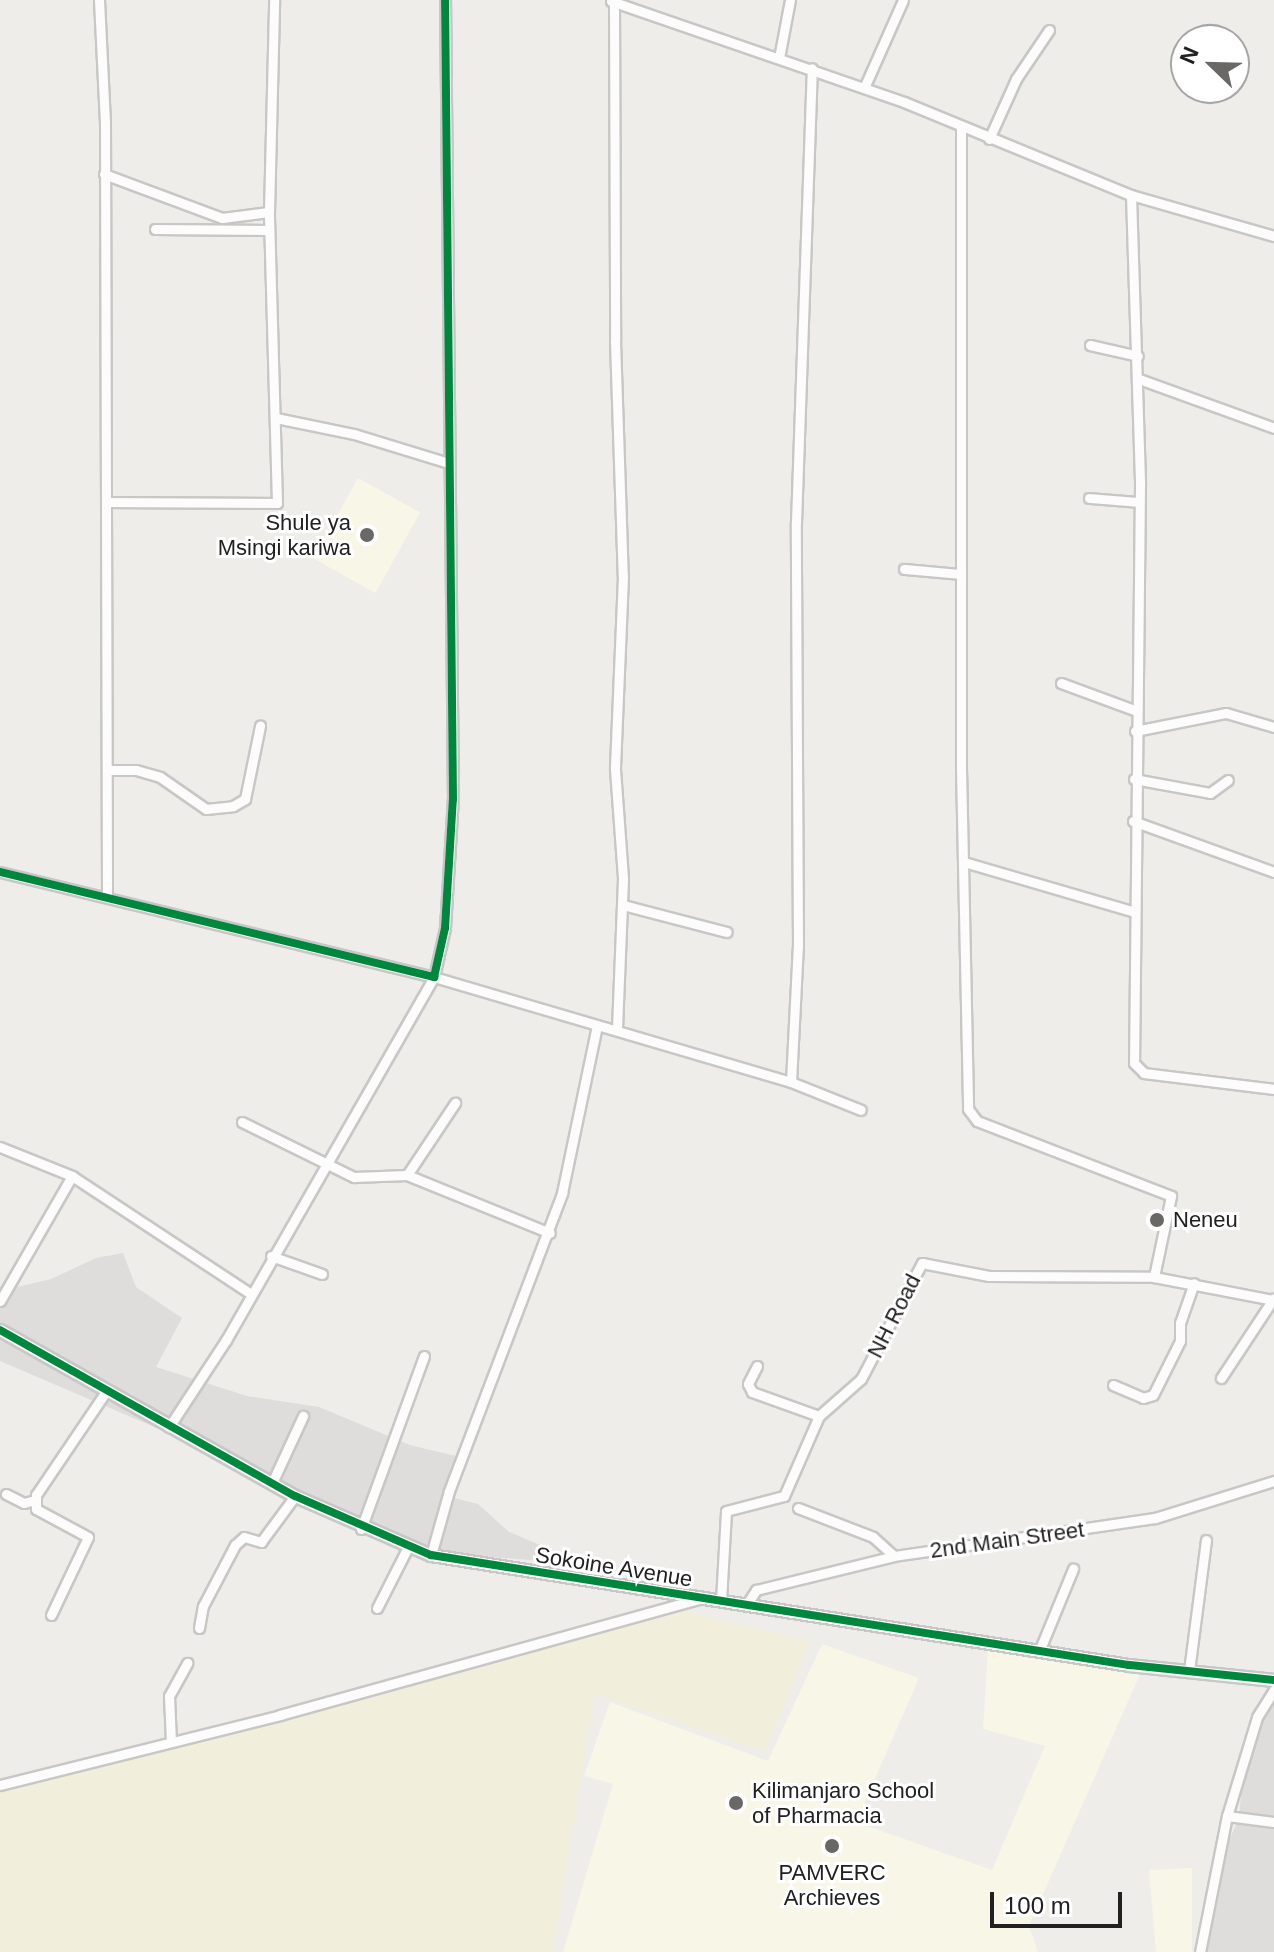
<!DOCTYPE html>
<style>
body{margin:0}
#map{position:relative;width:1274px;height:1952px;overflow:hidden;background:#efedea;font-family:Helvetica,sans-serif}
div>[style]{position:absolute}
.residential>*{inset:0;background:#dedddb}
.education>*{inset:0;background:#f8f6e6;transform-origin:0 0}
.farmland>*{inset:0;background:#f1efdc}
.roads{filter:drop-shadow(2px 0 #c8c7c6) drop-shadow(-2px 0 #c8c7c6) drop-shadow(0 2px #c8c7c6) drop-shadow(0 -2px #c8c7c6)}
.minor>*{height:9px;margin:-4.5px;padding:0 4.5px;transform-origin:4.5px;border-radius:4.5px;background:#fdfcfc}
.tertiary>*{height:11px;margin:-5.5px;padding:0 5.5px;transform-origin:5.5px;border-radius:5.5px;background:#fdfcfc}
.cycleway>*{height:8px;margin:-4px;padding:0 4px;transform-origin:4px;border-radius:4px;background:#00873e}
.dots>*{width:22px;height:22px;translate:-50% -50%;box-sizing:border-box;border:4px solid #fff;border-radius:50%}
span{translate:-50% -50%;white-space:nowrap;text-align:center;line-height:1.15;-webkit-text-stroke:6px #fff;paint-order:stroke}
.poi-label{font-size:22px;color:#212121}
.right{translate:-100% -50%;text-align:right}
.left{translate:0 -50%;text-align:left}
.street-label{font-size:22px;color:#212121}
.north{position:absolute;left:1170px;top:24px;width:80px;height:80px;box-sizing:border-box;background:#fff;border:2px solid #a6a6a6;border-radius:50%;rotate:293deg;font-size:22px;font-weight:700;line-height:32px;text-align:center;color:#212121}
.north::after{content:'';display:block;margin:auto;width:28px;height:36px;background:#696867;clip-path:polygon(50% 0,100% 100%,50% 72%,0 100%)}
.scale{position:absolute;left:990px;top:1892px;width:132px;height:36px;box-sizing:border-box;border:4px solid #212121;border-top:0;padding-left:10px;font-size:24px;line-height:28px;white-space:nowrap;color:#212121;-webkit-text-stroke:6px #fff;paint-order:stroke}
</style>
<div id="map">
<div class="residential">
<div style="clip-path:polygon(123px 1253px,136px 1287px,182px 1318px,156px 1367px,247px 1396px,319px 1407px,410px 1445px,460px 1457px,447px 1496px,478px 1504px,509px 1532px,545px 1547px,540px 1561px,457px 1554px,330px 1515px,173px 1435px,0 1361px,0 1291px,51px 1279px,96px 1258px)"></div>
<div style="clip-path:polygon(1274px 1691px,1274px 1952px,1207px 1952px,1211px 1878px,1239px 1819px,1243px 1772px)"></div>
</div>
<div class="education">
<div style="left:358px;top:478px;width:71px;height:92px;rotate:29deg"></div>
<div style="clip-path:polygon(822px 1644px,919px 1678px,856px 1822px,992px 1870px,1045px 1746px,983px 1729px,988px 1650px,1141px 1672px,1029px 1926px,1038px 1952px,563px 1952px,613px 1784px,584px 1776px,610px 1702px,768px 1761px)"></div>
<div style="clip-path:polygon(1192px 1868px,1192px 1952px,1156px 1952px,1149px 1870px)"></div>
</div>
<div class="farmland">
<div style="clip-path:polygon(676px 1610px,810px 1641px,765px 1751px,595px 1694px,553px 1952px,0 1952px,0 1786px)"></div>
</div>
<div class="roads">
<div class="minor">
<div style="left:99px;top:0;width:124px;rotate:87.2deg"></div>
<div style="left:105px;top:124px;width:771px;rotate:89.85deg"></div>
<div style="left:611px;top:1px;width:310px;rotate:19deg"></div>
<div style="left:904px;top:102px;width:245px;rotate:22.3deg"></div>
<div style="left:1131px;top:195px;width:149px;rotate:16deg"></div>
<div style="left:614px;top:2px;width:339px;rotate:89.8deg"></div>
<div style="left:615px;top:341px;width:235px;rotate:88.1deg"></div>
<div style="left:623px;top:576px;width:193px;rotate:92.4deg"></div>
<div style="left:615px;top:769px;width:110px;rotate:85.8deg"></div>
<div style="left:623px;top:879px;width:151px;rotate:92.3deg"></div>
<div style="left:779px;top:58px;width:59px;rotate:-79.3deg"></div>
<div style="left:864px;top:88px;width:96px;rotate:-66.1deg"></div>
<div style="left:961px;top:127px;width:641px;rotate:90deg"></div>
<div style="left:961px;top:768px;width:341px;rotate:88.8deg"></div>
<div style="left:968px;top:1109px;width:15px;rotate:53deg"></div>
<div style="left:977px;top:1121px;width:208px;rotate:21.1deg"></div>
<div style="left:1171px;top:1196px;width:83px;rotate:101.9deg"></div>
<div style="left:989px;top:139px;width:66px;rotate:-65.8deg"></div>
<div style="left:1016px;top:79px;width:59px;rotate:-56deg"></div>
<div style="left:104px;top:174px;width:126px;rotate:20.4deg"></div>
<div style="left:222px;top:218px;width:47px;rotate:-7.3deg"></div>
<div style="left:1131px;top:195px;width:290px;rotate:88.2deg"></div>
<div style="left:1140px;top:485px;width:578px;rotate:90.59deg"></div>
<div style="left:1134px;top:1063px;width:14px;rotate:45deg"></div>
<div style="left:1144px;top:1073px;width:131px;rotate:7deg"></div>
<div style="left:155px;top:229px;width:114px;rotate:0.5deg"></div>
<div style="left:1090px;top:345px;width:49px;rotate:12.9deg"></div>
<div style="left:1139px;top:379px;width:144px;rotate:19.9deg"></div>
<div style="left:276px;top:418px;width:80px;rotate:11.6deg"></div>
<div style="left:354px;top:434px;width:99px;rotate:17deg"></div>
<div style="left:1089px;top:498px;width:50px;rotate:4.6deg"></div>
<div style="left:107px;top:502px;width:170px;rotate:0.3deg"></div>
<div style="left:277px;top:503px;width:291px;rotate:-91.6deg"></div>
<div style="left:269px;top:212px;width:212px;rotate:-88.6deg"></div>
<div style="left:904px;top:569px;width:56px;rotate:5.1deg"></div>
<div style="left:1061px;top:683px;width:78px;rotate:20.3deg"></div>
<div style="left:1135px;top:731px;width:93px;rotate:-11.2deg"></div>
<div style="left:1226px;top:713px;width:50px;rotate:16.3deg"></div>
<div style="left:107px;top:770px;width:29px"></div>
<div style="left:136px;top:770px;width:25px;rotate:16deg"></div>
<div style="left:160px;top:777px;width:56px;rotate:34.8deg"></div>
<div style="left:206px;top:809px;width:27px;rotate:-6deg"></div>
<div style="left:233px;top:806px;width:14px;rotate:-30deg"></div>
<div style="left:245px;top:799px;width:75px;rotate:-78.4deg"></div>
<div style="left:1134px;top:779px;width:77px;rotate:10.4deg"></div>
<div style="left:1210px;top:793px;width:22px;rotate:-36deg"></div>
<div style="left:1133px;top:821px;width:150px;rotate:19.9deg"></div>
<div style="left:964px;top:862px;width:175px;rotate:16.3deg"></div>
<div style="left:0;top:872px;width:447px;rotate:13.6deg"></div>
<div style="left:434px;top:977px;width:50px;rotate:-77.3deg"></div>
<div style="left:445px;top:928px;width:129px;rotate:-86.5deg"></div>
<div style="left:453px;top:799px;width:799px;rotate:-90.57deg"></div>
<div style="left:623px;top:905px;width:107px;rotate:14.6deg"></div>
<div style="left:791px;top:1082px;width:136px;rotate:-87.1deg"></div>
<div style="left:798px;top:946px;width:423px;rotate:-90.3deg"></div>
<div style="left:796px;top:523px;width:455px;rotate:-88deg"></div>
<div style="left:242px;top:1122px;width:125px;rotate:26.2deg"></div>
<div style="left:354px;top:1177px;width:53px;rotate:-2.2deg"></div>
<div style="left:407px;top:1175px;width:154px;rotate:22.1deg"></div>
<div style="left:0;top:1147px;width:78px;rotate:21.9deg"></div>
<div style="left:72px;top:1176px;width:214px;rotate:33.4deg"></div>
<div style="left:407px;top:1175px;width:87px;rotate:-56.3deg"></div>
<div style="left:271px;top:1256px;width:54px;rotate:19.4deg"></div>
<div style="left:0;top:1301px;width:144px;rotate:-60.1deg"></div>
<div style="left:757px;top:1366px;width:20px;rotate:117deg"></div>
<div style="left:748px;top:1384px;width:9px;rotate:63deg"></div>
<div style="left:752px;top:1392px;width:71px;rotate:19.7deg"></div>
<div style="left:1221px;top:1378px;width:95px;rotate:-56.6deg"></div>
<div style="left:1113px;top:1385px;width:33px;rotate:23deg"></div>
<div style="left:1143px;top:1398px;width:10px;rotate:-17deg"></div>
<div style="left:1153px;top:1395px;width:60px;rotate:-63.4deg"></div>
<div style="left:1180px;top:1341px;width:18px;rotate:-90deg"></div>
<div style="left:1180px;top:1323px;width:42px;rotate:-70.7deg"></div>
<div style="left:169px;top:1427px;width:104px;rotate:-56.8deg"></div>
<div style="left:226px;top:1340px;width:418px;rotate:-60.2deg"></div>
<div style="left:434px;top:977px;width:372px;rotate:16.4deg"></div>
<div style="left:791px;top:1082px;width:75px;rotate:21.8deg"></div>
<div style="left:272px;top:1483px;width:74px;rotate:-65.2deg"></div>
<div style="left:6px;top:1494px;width:20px;rotate:27deg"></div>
<div style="left:24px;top:1503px;width:11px;rotate:-15deg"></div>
<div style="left:798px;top:1508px;width:80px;rotate:21.1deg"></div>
<div style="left:873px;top:1537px;width:28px;rotate:42deg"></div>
<div style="left:361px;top:1529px;width:184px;rotate:-70deg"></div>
<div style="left:431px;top:1555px;width:66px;rotate:-74.3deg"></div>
<div style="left:449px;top:1491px;width:319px;rotate:-69.2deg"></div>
<div style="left:562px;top:1193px;width:171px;rotate:-78.2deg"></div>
<div style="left:721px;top:1601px;width:90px;rotate:-86.8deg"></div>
<div style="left:726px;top:1511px;width:60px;rotate:-14.5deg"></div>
<div style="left:784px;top:1496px;width:87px;rotate:-66.4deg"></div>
<div style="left:819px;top:1416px;width:56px;rotate:-41.4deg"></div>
<div style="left:861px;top:1379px;width:131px;rotate:-62.3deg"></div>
<div style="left:922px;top:1263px;width:68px;rotate:11deg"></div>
<div style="left:989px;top:1276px;width:165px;rotate:0.3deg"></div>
<div style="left:1154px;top:1277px;width:122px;rotate:10.9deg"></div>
<div style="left:747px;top:1604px;width:17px;rotate:-57deg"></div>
<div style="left:756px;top:1590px;width:142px;rotate:-13.8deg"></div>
<div style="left:894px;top:1556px;width:264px;rotate:-8.3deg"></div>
<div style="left:1155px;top:1518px;width:125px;rotate:-17.3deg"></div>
<div style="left:377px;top:1608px;width:68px;rotate:-63.1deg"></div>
<div style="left:51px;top:1615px;width:86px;rotate:-64.6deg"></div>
<div style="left:88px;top:1537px;width:59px;rotate:-151.7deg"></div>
<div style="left:36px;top:1509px;width:14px;rotate:-90deg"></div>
<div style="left:36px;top:1495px;width:127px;rotate:-55.9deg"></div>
<div style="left:199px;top:1628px;width:22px;rotate:-80deg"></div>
<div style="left:203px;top:1606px;width:69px;rotate:-62.3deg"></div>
<div style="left:235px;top:1545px;width:12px;rotate:-42deg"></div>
<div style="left:244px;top:1537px;width:18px;rotate:16deg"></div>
<div style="left:261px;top:1542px;width:57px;rotate:-53.5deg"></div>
<div style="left:1040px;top:1649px;width:87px;rotate:-67.6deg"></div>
<div style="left:1189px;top:1671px;width:132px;rotate:-82.6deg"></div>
<div style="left:171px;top:1742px;width:46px;rotate:-92.5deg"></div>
<div style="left:169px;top:1696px;width:38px;rotate:-61deg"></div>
<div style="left:0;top:1785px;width:289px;rotate:-14deg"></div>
<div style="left:280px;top:1715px;width:434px;rotate:-15.5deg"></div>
<div style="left:1227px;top:1816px;width:47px;rotate:7.3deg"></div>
<div style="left:1200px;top:1952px;width:139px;rotate:-78.8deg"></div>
<div style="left:1227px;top:1816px;width:103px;rotate:-73.1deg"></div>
<div style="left:1257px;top:1717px;width:32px;rotate:-58deg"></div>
</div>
<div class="tertiary">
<div style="left:0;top:1330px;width:338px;rotate:29.4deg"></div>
<div style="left:295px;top:1496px;width:148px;rotate:23.5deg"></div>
<div style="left:431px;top:1555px;width:707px;rotate:8.96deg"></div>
<div style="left:1129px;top:1665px;width:146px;rotate:5.9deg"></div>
</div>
</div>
<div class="cycleway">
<div style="left:0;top:872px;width:447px;rotate:13.6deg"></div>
<div style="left:434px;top:977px;width:50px;rotate:-77.3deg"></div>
<div style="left:445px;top:928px;width:129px;rotate:-86.5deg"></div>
<div style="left:453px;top:799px;width:799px;rotate:-90.57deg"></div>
<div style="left:0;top:1330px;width:338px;rotate:29.4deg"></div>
<div style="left:295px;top:1496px;width:148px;rotate:23.5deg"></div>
<div style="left:431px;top:1555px;width:707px;rotate:8.96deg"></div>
<div style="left:1129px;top:1665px;width:146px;rotate:5.9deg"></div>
</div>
<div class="dots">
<div style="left:367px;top:535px;background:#696867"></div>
<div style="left:1157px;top:1220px;background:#696867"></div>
<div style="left:736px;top:1803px;background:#696867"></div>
<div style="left:832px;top:1846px;background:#696867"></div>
</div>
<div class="poi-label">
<span class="right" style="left:351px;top:535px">Shule ya<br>Msingi kariwa</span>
<span class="left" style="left:1173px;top:1220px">Neneu</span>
<span class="left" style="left:752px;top:1803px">Kilimanjaro School<br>of Pharmacia</span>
<span style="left:832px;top:1885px">PAMVERC<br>Archieves</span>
</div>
<div class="street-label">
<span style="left:894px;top:1316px;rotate:-63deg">NH Road</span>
<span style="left:1007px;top:1540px;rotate:-8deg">2nd Main Street</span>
<span style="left:614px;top:1567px;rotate:9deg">Sokoine Avenue</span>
</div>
<div class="north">N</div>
<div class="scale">100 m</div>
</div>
